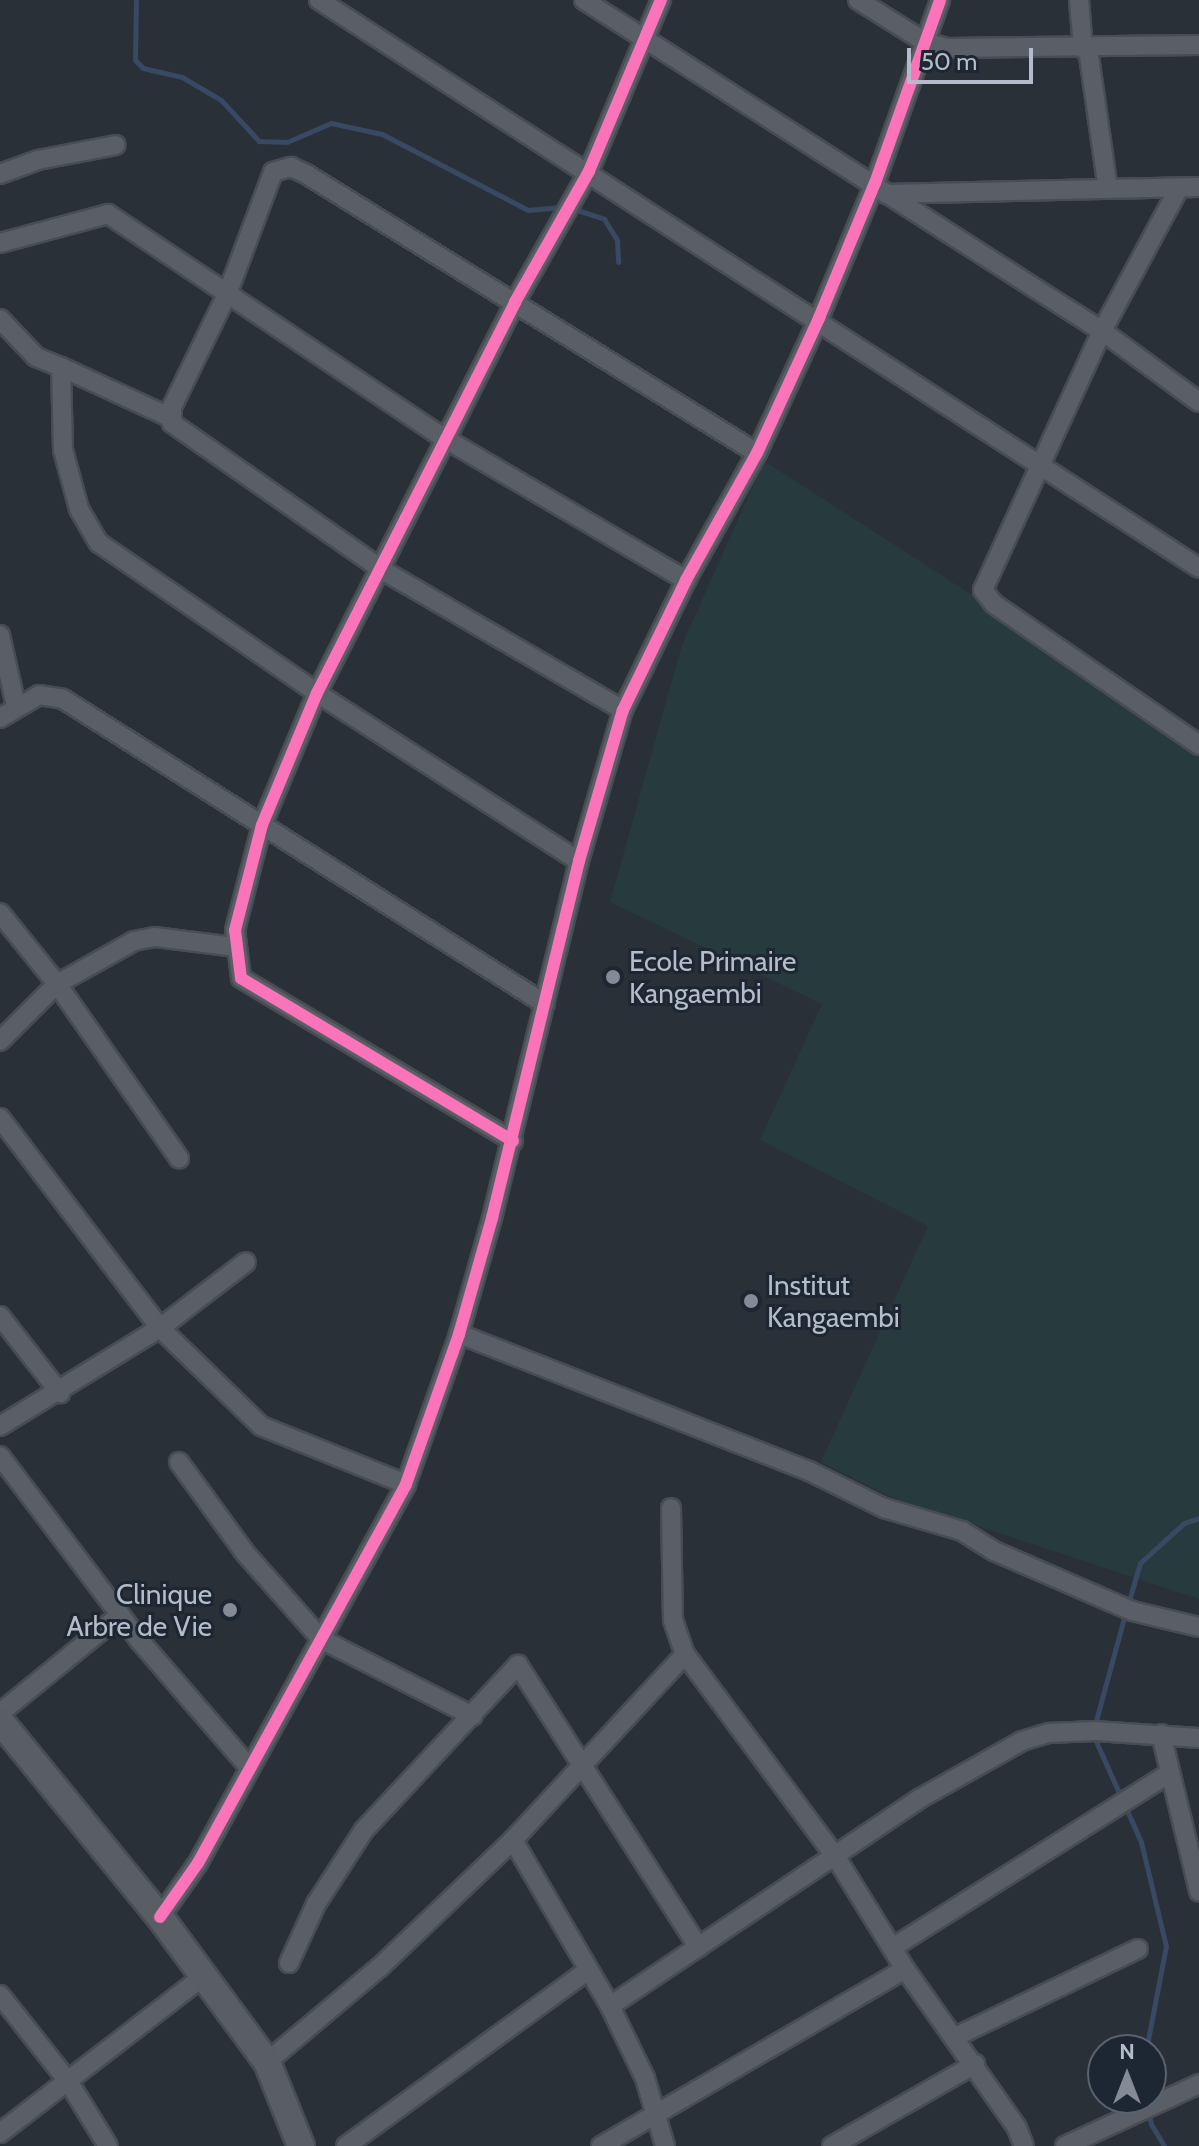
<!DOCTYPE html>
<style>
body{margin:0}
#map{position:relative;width:1199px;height:2146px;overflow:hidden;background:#2a3038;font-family:Cabin,sans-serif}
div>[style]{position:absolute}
.green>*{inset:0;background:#273a3e}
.stream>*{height:5px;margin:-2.5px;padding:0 2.5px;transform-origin:2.5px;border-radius:2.5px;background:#384963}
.roads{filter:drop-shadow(2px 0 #484c53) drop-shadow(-2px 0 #484c53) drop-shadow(0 2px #484c53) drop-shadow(0 -2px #484c53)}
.street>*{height:18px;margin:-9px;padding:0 9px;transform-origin:9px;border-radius:9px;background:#5a5e66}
.secondary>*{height:26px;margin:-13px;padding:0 13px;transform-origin:13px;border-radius:13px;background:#595d64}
.cycleway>*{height:12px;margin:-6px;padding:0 6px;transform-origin:6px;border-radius:6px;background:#fb73b8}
.dots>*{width:22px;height:22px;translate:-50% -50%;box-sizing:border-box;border:4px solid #1d2633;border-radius:50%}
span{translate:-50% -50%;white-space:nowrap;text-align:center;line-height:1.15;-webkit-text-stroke:6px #1d2633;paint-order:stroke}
.poi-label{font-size:28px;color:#b4bcc9}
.left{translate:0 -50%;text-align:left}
.right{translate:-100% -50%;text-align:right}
.north{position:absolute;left:1087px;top:2034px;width:80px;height:80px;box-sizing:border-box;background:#1d2633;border:2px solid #59626f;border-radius:50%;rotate:0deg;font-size:22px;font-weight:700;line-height:32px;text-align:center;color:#b4bcc9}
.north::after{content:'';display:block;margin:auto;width:28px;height:36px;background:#848b96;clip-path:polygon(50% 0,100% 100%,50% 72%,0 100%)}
.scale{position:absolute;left:907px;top:48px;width:126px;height:36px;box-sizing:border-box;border:4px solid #b4bcc9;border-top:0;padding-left:10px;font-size:24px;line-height:28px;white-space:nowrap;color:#b4bcc9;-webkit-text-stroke:6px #1d2633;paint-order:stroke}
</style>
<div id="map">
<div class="green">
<div style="clip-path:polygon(764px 461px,1199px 741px,1199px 1599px,893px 1498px,821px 1462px,928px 1226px,760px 1140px,822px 1004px,610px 902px,682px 645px)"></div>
</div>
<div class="stream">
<div style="left:136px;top:0;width:60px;rotate:91deg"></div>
<div style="left:135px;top:60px;width:11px;rotate:45deg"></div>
<div style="left:143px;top:68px;width:40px;rotate:13deg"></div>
<div style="left:182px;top:77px;width:45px;rotate:30.5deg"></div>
<div style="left:221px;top:100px;width:56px;rotate:47.2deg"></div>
<div style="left:259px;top:141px;width:28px;rotate:2deg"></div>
<div style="left:287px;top:142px;width:48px;rotate:-23.4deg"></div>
<div style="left:331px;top:123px;width:52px;rotate:12.2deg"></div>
<div style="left:382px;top:134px;width:165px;rotate:27.5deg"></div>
<div style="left:528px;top:210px;width:36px;rotate:-5deg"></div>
<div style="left:574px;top:209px;width:32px;rotate:18deg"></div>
<div style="left:604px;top:219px;width:25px;rotate:58deg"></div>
<div style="left:617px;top:240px;width:22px;rotate:87deg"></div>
<div style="left:1128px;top:1604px;width:43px;rotate:-73.7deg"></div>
<div style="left:1140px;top:1563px;width:59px;rotate:-42.3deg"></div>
<div style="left:1184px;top:1523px;width:16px;rotate:-18deg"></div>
<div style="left:1094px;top:1728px;width:118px;rotate:-74.8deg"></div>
<div style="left:1094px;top:1737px;width:66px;rotate:65.8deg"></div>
<div style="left:1125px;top:1806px;width:39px;rotate:66deg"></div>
<div style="left:1141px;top:1842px;width:107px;rotate:76.5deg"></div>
<div style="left:1166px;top:1946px;width:106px;rotate:100.9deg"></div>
<div style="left:1145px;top:2098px;width:27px;rotate:77deg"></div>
<div style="left:1151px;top:2124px;width:26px;rotate:59deg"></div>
</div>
<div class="roads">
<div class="street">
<div style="left:319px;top:0;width:1047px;rotate:32.84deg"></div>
<div style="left:584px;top:0;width:615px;rotate:32.58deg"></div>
<div style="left:1102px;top:331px;width:120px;rotate:36.2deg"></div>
<div style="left:858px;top:0;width:79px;rotate:32.1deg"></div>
<div style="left:925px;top:42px;width:23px;rotate:15deg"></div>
<div style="left:947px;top:48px;width:252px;rotate:-0.7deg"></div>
<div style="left:1079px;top:0;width:49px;rotate:85.3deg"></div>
<div style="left:1088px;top:49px;width:141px;rotate:81.9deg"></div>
<div style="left:0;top:174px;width:40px;rotate:-20.2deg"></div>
<div style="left:38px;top:160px;width:79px;rotate:-10.9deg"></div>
<div style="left:1179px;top:188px;width:162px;rotate:118.3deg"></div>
<div style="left:1102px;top:331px;width:285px;rotate:114.7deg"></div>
<div style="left:983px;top:590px;width:18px;rotate:52deg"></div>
<div style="left:994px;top:604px;width:249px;rotate:34.5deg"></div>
<div style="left:886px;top:194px;width:313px;rotate:-1.3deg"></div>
<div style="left:0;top:243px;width:112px;rotate:-15deg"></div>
<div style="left:108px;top:214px;width:404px;rotate:33.7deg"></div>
<div style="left:444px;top:438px;width:281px;rotate:30.4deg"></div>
<div style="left:0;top:319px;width:52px;rotate:46.5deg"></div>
<div style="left:36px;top:357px;width:27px;rotate:22deg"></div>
<div style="left:61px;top:367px;width:83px;rotate:88.6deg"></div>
<div style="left:63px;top:450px;width:61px;rotate:74.8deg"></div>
<div style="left:79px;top:509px;width:39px;rotate:60deg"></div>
<div style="left:99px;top:543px;width:265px;rotate:34.5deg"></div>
<div style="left:317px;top:693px;width:311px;rotate:32.7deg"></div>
<div style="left:61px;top:367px;width:119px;rotate:24.8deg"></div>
<div style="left:0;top:635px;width:73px;rotate:77.3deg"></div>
<div style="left:623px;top:710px;width:276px;rotate:-149.8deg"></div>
<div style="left:384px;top:571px;width:259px;rotate:-145.1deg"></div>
<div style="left:172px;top:423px;width:16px;rotate:-90deg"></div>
<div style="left:172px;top:407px;width:128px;rotate:-64deg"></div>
<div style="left:228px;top:292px;width:128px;rotate:-69.4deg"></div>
<div style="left:273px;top:172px;width:19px;rotate:-16deg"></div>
<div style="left:291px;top:167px;width:17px;rotate:25deg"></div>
<div style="left:306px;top:174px;width:530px;rotate:31.74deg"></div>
<div style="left:0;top:718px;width:45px;rotate:-30.5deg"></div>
<div style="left:39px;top:695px;width:24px;rotate:9deg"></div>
<div style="left:63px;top:699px;width:570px;rotate:32.32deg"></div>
<div style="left:0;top:913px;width:91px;rotate:51.2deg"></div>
<div style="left:57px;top:984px;width:213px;rotate:55deg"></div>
<div style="left:0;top:1041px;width:81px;rotate:-45deg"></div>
<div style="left:57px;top:984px;width:88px;rotate:-29.2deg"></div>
<div style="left:134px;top:941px;width:21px;rotate:-11deg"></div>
<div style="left:155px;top:937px;width:81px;rotate:7.1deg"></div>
<div style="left:0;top:1118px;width:264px;rotate:52.7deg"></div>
<div style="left:160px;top:1328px;width:141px;rotate:44.1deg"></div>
<div style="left:261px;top:1426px;width:156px;rotate:21.8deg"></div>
<div style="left:513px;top:1141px;width:317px;rotate:-149.1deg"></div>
<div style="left:241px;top:978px;width:48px;rotate:-97.1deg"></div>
<div style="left:235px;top:930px;width:108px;rotate:-75.6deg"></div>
<div style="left:262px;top:825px;width:143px;rotate:-67.4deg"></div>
<div style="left:317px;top:693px;width:438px;rotate:-63.1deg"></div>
<div style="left:515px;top:302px;width:150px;rotate:-60.5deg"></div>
<div style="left:589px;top:171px;width:186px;rotate:-67.2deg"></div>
<div style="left:0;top:1316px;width:98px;rotate:52.1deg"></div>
<div style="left:459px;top:1334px;width:376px;rotate:21.4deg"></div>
<div style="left:809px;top:1471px;width:84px;rotate:26.3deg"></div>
<div style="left:884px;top:1508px;width:81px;rotate:16.4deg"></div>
<div style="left:962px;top:1531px;width:38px;rotate:32deg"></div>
<div style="left:994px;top:1551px;width:150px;rotate:23.5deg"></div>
<div style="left:1132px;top:1611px;width:69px;rotate:13.4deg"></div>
<div style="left:0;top:1426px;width:188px;rotate:-31.5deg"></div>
<div style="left:160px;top:1328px;width:108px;rotate:-37.5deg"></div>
<div style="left:0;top:1456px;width:231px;rotate:52.9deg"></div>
<div style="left:139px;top:1640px;width:168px;rotate:49.1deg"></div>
<div style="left:179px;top:1462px;width:112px;rotate:54deg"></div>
<div style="left:245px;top:1553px;width:115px;rotate:48.5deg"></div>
<div style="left:321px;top:1639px;width:170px;rotate:26.9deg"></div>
<div style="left:671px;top:1508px;width:112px;rotate:89deg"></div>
<div style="left:673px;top:1620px;width:36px;rotate:71deg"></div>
<div style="left:685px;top:1654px;width:252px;rotate:53.4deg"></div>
<div style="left:835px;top:1856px;width:133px;rotate:58.2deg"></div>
<div style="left:905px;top:1969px;width:194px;rotate:54.8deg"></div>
<div style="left:1017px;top:2128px;width:19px;rotate:69deg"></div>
<div style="left:0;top:1713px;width:155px;rotate:-39.2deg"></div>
<div style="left:1161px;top:1734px;width:162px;rotate:76.4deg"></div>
<div style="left:513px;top:1840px;width:192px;rotate:59.7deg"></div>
<div style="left:610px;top:2006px;width:80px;rotate:64.1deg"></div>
<div style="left:645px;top:2078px;width:71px;rotate:73.6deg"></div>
<div style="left:160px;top:1917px;width:66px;rotate:-54.9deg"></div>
<div style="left:198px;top:1863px;width:432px;rotate:-61.2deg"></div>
<div style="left:406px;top:1484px;width:159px;rotate:-70.5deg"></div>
<div style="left:459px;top:1334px;width:121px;rotate:-74.1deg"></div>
<div style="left:492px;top:1218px;width:367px;rotate:-76.3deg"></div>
<div style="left:579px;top:861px;width:157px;rotate:-73.8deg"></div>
<div style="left:623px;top:710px;width:144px;rotate:-64.1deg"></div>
<div style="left:686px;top:580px;width:145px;rotate:-60.8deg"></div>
<div style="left:757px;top:453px;width:149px;rotate:-65.3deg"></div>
<div style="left:819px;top:318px;width:146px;rotate:-67.5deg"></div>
<div style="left:875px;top:183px;width:194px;rotate:-70.4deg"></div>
<div style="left:892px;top:1948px;width:328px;rotate:-32.2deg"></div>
<div style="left:289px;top:1963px;width:65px;rotate:-65.4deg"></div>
<div style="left:316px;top:1904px;width:88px;rotate:-57deg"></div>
<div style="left:364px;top:1830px;width:226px;rotate:-47deg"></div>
<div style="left:518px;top:1665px;width:335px;rotate:57.4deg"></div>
<div style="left:0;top:1995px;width:110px;rotate:51.7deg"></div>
<div style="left:68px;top:2081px;width:76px;rotate:58.4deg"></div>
<div style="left:610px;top:2006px;width:372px;rotate:-33.8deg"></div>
<div style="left:919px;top:1799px;width:118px;rotate:-29.4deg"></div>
<div style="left:1022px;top:1741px;width:28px;rotate:-17deg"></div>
<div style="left:1049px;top:1733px;width:46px;rotate:-2.5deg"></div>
<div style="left:1095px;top:1731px;width:104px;rotate:3.9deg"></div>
<div style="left:955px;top:2037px;width:203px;rotate:-25.7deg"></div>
<div style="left:267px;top:2062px;width:148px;rotate:-40.1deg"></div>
<div style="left:380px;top:1967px;width:184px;rotate:-43.7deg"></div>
<div style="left:513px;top:1840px;width:253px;rotate:-47.2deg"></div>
<div style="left:0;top:2133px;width:259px;rotate:-37.6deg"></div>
<div style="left:346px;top:2146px;width:299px;rotate:-36deg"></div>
<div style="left:601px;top:2146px;width:352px;rotate:-30.2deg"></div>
<div style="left:832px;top:2146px;width:165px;rotate:-29.8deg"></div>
<div style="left:1065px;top:2146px;width:148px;rotate:-24.8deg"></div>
</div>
<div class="secondary">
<div style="left:0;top:1721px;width:253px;rotate:50.8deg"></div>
<div style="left:160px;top:1917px;width:180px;rotate:53.6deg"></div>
<div style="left:267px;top:2062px;width:91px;rotate:68deg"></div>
</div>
</div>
<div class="cycleway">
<div style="left:513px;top:1141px;width:317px;rotate:-149.1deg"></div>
<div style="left:241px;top:978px;width:48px;rotate:-97.1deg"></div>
<div style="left:235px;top:930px;width:108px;rotate:-75.6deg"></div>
<div style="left:262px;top:825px;width:143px;rotate:-67.4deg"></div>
<div style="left:317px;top:693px;width:438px;rotate:-63.1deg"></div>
<div style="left:515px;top:302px;width:150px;rotate:-60.5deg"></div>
<div style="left:589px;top:171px;width:186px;rotate:-67.2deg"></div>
<div style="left:160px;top:1917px;width:66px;rotate:-54.9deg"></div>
<div style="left:198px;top:1863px;width:432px;rotate:-61.2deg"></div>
<div style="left:406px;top:1484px;width:159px;rotate:-70.5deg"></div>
<div style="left:459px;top:1334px;width:121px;rotate:-74.1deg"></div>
<div style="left:492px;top:1218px;width:367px;rotate:-76.3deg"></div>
<div style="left:579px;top:861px;width:157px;rotate:-73.8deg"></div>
<div style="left:623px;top:710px;width:144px;rotate:-64.1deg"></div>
<div style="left:686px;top:580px;width:145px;rotate:-60.8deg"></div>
<div style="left:757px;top:453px;width:149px;rotate:-65.3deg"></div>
<div style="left:819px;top:318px;width:146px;rotate:-67.5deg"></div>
<div style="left:875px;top:183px;width:194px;rotate:-70.4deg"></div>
</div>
<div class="dots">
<div style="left:613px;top:977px;background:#848b96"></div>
<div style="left:751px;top:1301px;background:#848b96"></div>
<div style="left:230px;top:1610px;background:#848b96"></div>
</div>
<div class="poi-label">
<span class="left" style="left:629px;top:977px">Ecole Primaire<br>Kangaembi</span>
<span class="left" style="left:767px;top:1301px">Institut<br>Kangaembi</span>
<span class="right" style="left:212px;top:1610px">Clinique<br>Arbre de Vie</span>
</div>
<div class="north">N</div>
<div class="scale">50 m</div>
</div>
